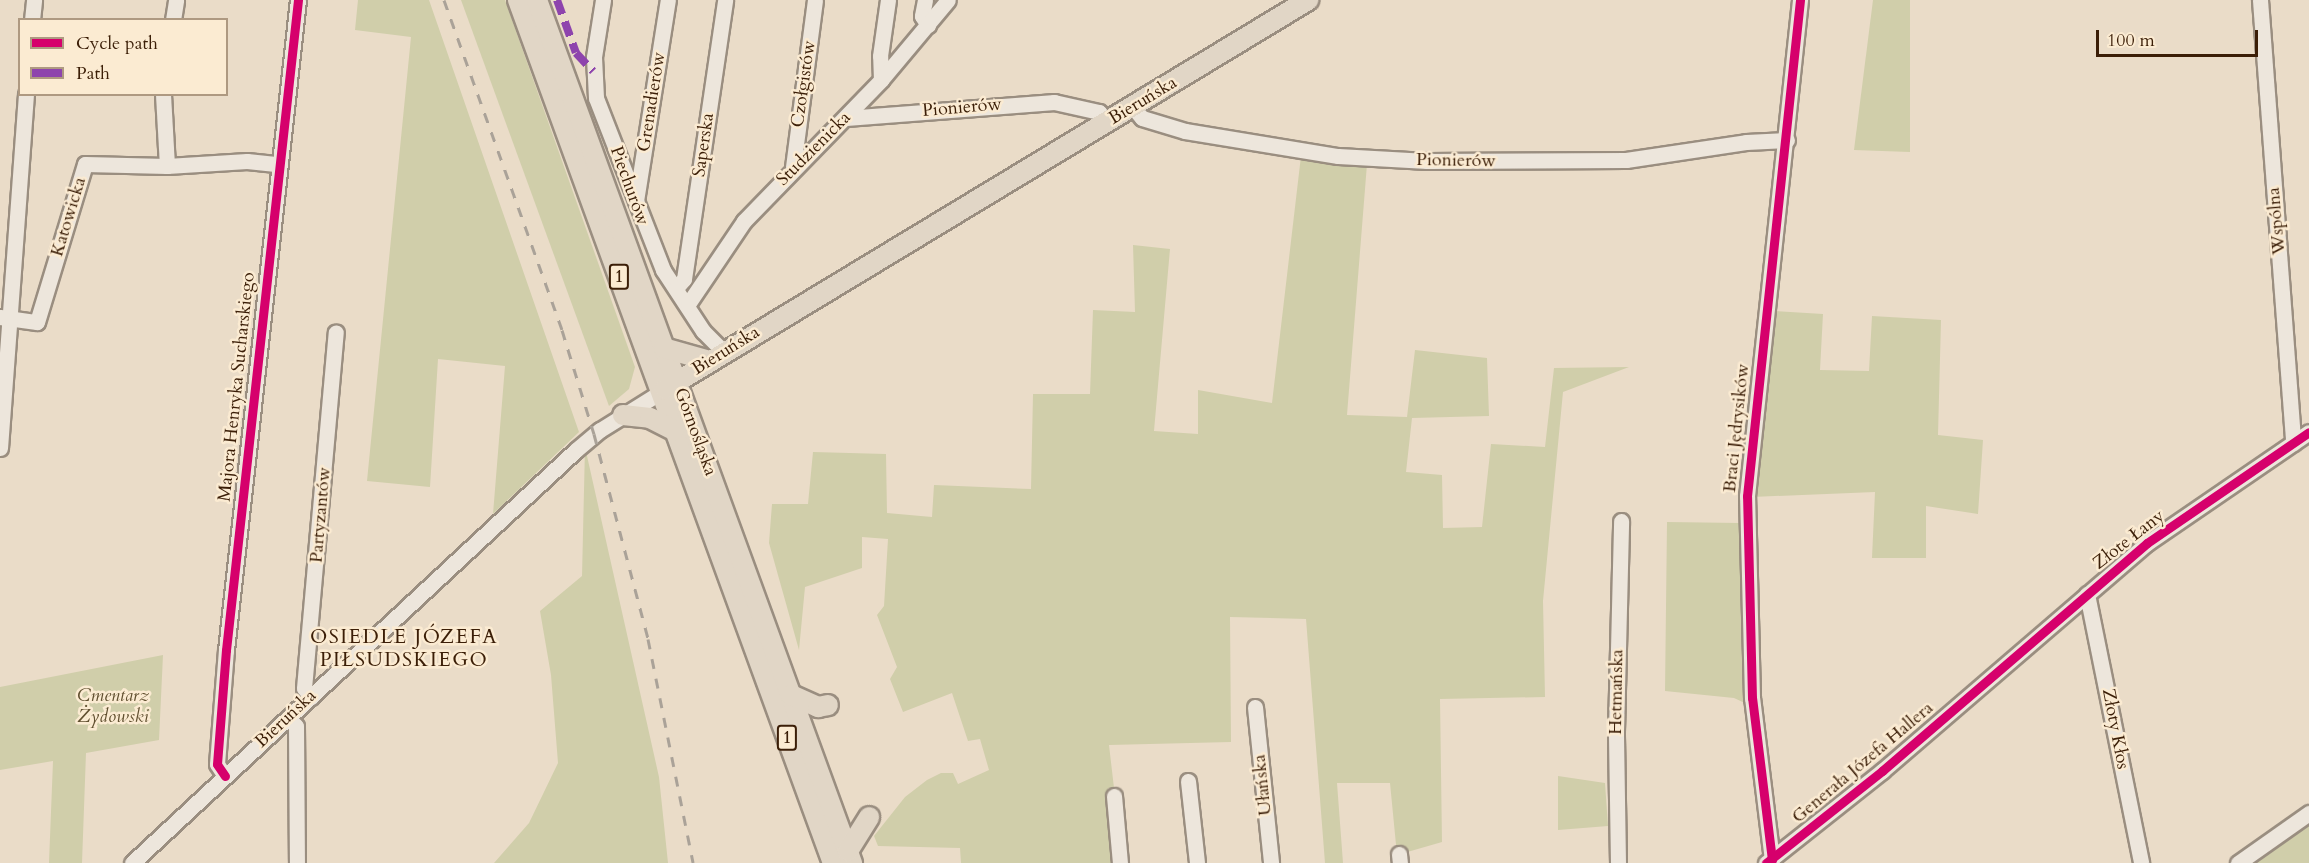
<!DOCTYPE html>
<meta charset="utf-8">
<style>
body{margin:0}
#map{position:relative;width:2309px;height:863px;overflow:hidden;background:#eadcc8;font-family:Cardo,serif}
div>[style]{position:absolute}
.green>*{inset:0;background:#d0ceaa}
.roads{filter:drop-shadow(2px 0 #9a8e80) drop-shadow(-2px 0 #9a8e80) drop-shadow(0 2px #9a8e80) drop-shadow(0 -2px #9a8e80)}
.minor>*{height:15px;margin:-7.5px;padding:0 7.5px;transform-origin:7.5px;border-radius:7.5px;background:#ede6dc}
.major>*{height:20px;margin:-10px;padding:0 10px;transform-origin:10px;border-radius:10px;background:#e1d6c6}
.rail>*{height:3px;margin-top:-1.5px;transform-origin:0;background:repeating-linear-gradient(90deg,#aaa298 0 10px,transparent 0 20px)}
.quiet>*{height:8px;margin-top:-4px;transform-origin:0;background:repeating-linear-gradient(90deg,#8e44ad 0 15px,transparent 0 23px)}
.cycleway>*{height:9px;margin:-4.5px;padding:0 4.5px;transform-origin:4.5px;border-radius:4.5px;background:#d6006c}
span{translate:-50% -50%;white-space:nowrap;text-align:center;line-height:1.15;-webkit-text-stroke:5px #fbebd2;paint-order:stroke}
.shield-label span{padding:2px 4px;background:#fbebd2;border:2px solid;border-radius:4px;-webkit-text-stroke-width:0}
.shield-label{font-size:16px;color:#3b1e07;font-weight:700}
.street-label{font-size:18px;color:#3b1e07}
.park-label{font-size:18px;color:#615030;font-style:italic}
.neighbourhood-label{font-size:20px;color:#3b1e07;letter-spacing:1.5px}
.legend{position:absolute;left:18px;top:18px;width:210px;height:78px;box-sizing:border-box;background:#fbebd2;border:2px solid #ae9981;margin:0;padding:8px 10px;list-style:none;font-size:18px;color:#3b1e07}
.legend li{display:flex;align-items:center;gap:12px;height:30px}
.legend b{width:30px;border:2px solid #ae9981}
.scale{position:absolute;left:2096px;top:30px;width:162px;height:27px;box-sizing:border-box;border:3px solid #3b1e07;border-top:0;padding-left:8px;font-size:18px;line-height:21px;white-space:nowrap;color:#3b1e07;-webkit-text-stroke:4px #fbebd2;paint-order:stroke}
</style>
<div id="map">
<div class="green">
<div style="clip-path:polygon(358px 0,429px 0,579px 432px,493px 514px,505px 366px,438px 359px,430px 487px,367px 481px,411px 37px,355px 30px)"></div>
<div style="clip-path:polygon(461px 0,505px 0,635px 367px,629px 389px,609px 406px)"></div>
<div style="clip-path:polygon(1873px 0,1910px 0,1910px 152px,1854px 150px)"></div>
<div style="clip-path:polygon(1301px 156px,1367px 164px,1347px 415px,1407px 417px,1415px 350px,1487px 358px,1489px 416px,1412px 418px,1406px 472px,1442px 475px,1443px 528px,1482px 527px,1491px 444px,1545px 447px,1554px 368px,1629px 367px,1563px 392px,1543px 601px,1545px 697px,1440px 699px,1442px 842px,1397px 855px,1390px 783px,1337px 783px,1343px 863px,1325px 863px,1306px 619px,1230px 617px,1231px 742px,1109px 745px,1114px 788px,1108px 788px,1116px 863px,961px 863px,960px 848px,878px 846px,874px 836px,905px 797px,927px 780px,941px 773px,953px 773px,958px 784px,989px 770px,980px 739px,968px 741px,952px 693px,903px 712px,890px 679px,897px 667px,877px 615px,884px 606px,888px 539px,862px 537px,862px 568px,805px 587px,799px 650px,769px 543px,772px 504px,808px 504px,813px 452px,886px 454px,887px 513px,932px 517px,934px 485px,1031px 489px,1033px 394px,1090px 394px,1093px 310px,1135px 312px,1133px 245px,1170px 249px,1154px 431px,1198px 434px,1198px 390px,1272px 403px)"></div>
<div style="clip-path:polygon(1775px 311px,1823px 314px,1820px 370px,1869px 371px,1872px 316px,1941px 320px,1938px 435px,1983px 440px,1978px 514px,1926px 506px,1926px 558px,1872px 558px,1875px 492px,1752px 497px)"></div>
<div style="clip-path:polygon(585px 447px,659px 777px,668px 863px,494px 863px,529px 823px,558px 763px,551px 675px,540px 611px,582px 576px)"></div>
<div style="clip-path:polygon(1667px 522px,1740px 523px,1747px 704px,1734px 698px,1665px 691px)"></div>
<div style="clip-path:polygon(163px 655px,159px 740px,86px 753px,82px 863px,49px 863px,53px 761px,0 770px,0 687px)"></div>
<div style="clip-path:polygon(1558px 776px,1605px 783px,1608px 826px,1558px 830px)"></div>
<div style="clip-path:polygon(2309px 822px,2309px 863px,2255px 863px)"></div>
</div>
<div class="roads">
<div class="minor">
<div style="left:603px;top:0;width:58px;rotate:99deg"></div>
<div style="left:594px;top:57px;width:41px;rotate:87.2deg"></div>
<div style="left:596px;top:98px;width:185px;rotate:68.7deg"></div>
<div style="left:663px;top:270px;width:73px;rotate:56.7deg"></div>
<div style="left:703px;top:331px;width:30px;rotate:45deg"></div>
<div style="left:925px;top:0;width:16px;rotate:101deg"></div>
<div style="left:922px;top:16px;width:11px;rotate:56deg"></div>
<div style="left:2260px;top:0;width:444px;rotate:85.7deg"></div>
<div style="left:32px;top:20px;width:20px;rotate:-84deg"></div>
<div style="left:173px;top:20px;width:20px;rotate:-81deg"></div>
<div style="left:881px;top:80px;width:24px;rotate:-92deg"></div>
<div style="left:880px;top:56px;width:57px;rotate:-81.9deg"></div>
<div style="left:1133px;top:107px;width:14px;rotate:51deg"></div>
<div style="left:1142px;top:118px;width:45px;rotate:16.8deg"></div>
<div style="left:1185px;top:131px;width:155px;rotate:9.3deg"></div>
<div style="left:1338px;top:156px;width:89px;rotate:3.2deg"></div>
<div style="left:1427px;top:161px;width:199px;rotate:-0.3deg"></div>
<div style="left:1626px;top:160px;width:121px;rotate:-8.5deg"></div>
<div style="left:1746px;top:142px;width:41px;rotate:-2.8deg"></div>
<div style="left:846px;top:118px;width:209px;rotate:-4.4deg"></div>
<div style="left:1054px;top:102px;width:46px;rotate:12.5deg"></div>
<div style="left:1099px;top:112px;width:13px;rotate:51deg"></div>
<div style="left:167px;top:166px;width:80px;rotate:-3.6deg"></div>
<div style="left:247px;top:161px;width:31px;rotate:6deg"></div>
<div style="left:793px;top:167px;width:168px;rotate:-82.5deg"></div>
<div style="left:636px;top:201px;width:204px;rotate:-81deg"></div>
<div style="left:676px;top:288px;width:12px;rotate:-48deg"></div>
<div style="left:684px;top:279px;width:282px;rotate:-81.6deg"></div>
<div style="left:688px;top:304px;width:100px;rotate:-56deg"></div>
<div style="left:744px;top:221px;width:197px;rotate:-45.8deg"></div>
<div style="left:881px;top:80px;width:104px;rotate:-50.1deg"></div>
<div style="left:0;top:317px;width:37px;rotate:8deg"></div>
<div style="left:37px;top:322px;width:165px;rotate:-73.1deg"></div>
<div style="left:85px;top:164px;width:82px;rotate:1.4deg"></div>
<div style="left:167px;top:166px;width:72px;rotate:-93.2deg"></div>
<div style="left:0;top:448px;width:355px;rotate:-85.8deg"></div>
<div style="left:2087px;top:594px;width:274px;rotate:78.6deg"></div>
<div style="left:311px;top:697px;width:11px;rotate:-128deg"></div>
<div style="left:304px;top:688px;width:357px;rotate:-84.9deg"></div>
<div style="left:1255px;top:707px;width:157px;rotate:84.1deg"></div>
<div style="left:288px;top:718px;width:11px;rotate:45deg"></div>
<div style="left:296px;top:726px;width:137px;rotate:89.6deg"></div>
<div style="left:225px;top:776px;width:14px;rotate:-124deg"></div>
<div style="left:217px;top:764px;width:114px;rotate:-85.5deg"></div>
<div style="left:226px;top:650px;width:654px;rotate:-83.68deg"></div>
<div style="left:1188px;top:781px;width:82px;rotate:83.7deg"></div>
<div style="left:1114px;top:796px;width:67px;rotate:84.9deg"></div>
<div style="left:1399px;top:854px;width:9px;rotate:84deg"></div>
<div style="left:1772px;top:860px;width:163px;rotate:-97deg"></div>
<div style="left:1752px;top:698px;width:202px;rotate:-91.4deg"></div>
<div style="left:1747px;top:496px;width:499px;rotate:-83.9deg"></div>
<div style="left:132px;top:863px;width:606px;rotate:-42.93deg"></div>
<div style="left:576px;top:450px;width:31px;rotate:-40deg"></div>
<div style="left:600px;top:430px;width:72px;rotate:-31.9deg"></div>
<div style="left:1618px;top:863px;width:132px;rotate:-90.9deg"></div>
<div style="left:1616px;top:731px;width:210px;rotate:-88.6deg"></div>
<div style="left:1766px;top:863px;width:148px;rotate:-38.4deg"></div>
<div style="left:1882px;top:771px;width:350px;rotate:-40.7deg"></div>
<div style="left:2147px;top:543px;width:196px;rotate:-34.4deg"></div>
<div style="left:2238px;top:863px;width:87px;rotate:-35.2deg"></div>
</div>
<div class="major">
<div style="left:518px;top:0;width:919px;rotate:69.95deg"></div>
<div style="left:537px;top:0;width:919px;rotate:69.95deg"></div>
<div style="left:664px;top:348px;width:48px;rotate:15.8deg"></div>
<div style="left:665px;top:389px;width:752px;rotate:-31.17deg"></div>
<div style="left:623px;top:415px;width:27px;rotate:6deg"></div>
<div style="left:650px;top:418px;width:27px;rotate:27deg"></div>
<div style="left:791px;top:695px;width:30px;rotate:24deg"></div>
<div style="left:818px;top:707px;width:10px;rotate:-11deg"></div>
<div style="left:848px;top:851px;width:40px;rotate:-58deg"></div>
</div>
</div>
<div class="rail">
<div style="left:444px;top:0;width:350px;rotate:70.3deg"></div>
<div style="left:562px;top:330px;width:109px;rotate:72.9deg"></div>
<div style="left:594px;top:434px;width:212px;rotate:75.2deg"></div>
<div style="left:648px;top:639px;width:228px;rotate:78.6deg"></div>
</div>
<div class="quiet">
<div style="left:557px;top:0;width:56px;rotate:70.3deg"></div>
<div style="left:576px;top:53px;width:25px;rotate:47deg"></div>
</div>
<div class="cycleway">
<div style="left:225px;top:776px;width:14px;rotate:-124deg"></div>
<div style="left:217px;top:764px;width:114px;rotate:-85.5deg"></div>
<div style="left:226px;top:650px;width:654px;rotate:-83.68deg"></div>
<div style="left:1772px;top:860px;width:163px;rotate:-97deg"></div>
<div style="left:1752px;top:698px;width:202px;rotate:-91.4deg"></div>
<div style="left:1747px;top:496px;width:499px;rotate:-83.9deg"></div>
<div style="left:1766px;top:863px;width:148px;rotate:-38.4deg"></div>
<div style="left:1882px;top:771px;width:350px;rotate:-40.7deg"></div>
<div style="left:2147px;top:543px;width:196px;rotate:-34.4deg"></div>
</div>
<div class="shield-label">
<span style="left:619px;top:277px">1</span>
<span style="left:787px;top:738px">1</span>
</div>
<div class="street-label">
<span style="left:804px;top:84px;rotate:-82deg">Czołgistów</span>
<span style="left:1143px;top:101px;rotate:-31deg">Bieruńska</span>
<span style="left:652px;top:102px;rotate:-81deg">Grenadierów</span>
<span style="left:962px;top:108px;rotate:-5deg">Pionierów</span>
<span style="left:704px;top:145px;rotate:-82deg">Saperska</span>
<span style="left:814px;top:149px;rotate:-45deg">Studzienicka</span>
<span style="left:1456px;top:161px;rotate:1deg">Pionierów</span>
<span style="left:629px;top:186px;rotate:70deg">Piechurów</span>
<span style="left:69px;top:217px;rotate:-73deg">Katowicka</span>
<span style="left:2277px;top:221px;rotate:-95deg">Wspólna</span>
<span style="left:726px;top:351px;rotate:-32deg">Bieruńska</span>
<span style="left:237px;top:387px;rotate:-84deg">Majora Henryka Sucharskiego</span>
<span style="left:1737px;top:428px;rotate:-84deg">Braci Jędrysików</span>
<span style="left:695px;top:432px;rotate:70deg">Górnośląska</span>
<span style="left:321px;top:515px;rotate:-85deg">Partyzantów</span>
<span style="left:2129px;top:540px;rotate:-38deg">Złote Łany</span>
<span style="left:1617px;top:692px;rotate:-89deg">Hetmańska</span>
<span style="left:286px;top:719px;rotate:-43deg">Bieruńska</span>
<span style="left:2115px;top:729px;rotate:79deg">Złoty Kłos</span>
<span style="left:1863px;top:763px;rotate:-40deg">Generała Józefa Hallera</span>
<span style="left:1263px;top:785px;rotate:-96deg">Ułańska</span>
</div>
<div class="park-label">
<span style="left:113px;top:707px">Cmentarz<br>Żydowski</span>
</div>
<div class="neighbourhood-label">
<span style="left:404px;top:648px">OSIEDLE JÓZEFA<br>PIŁSUDSKIEGO</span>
</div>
<ul class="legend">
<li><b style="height:8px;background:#d6006c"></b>Cycle path</li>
<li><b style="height:8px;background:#8e44ad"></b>Path</li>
</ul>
<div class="scale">100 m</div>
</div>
